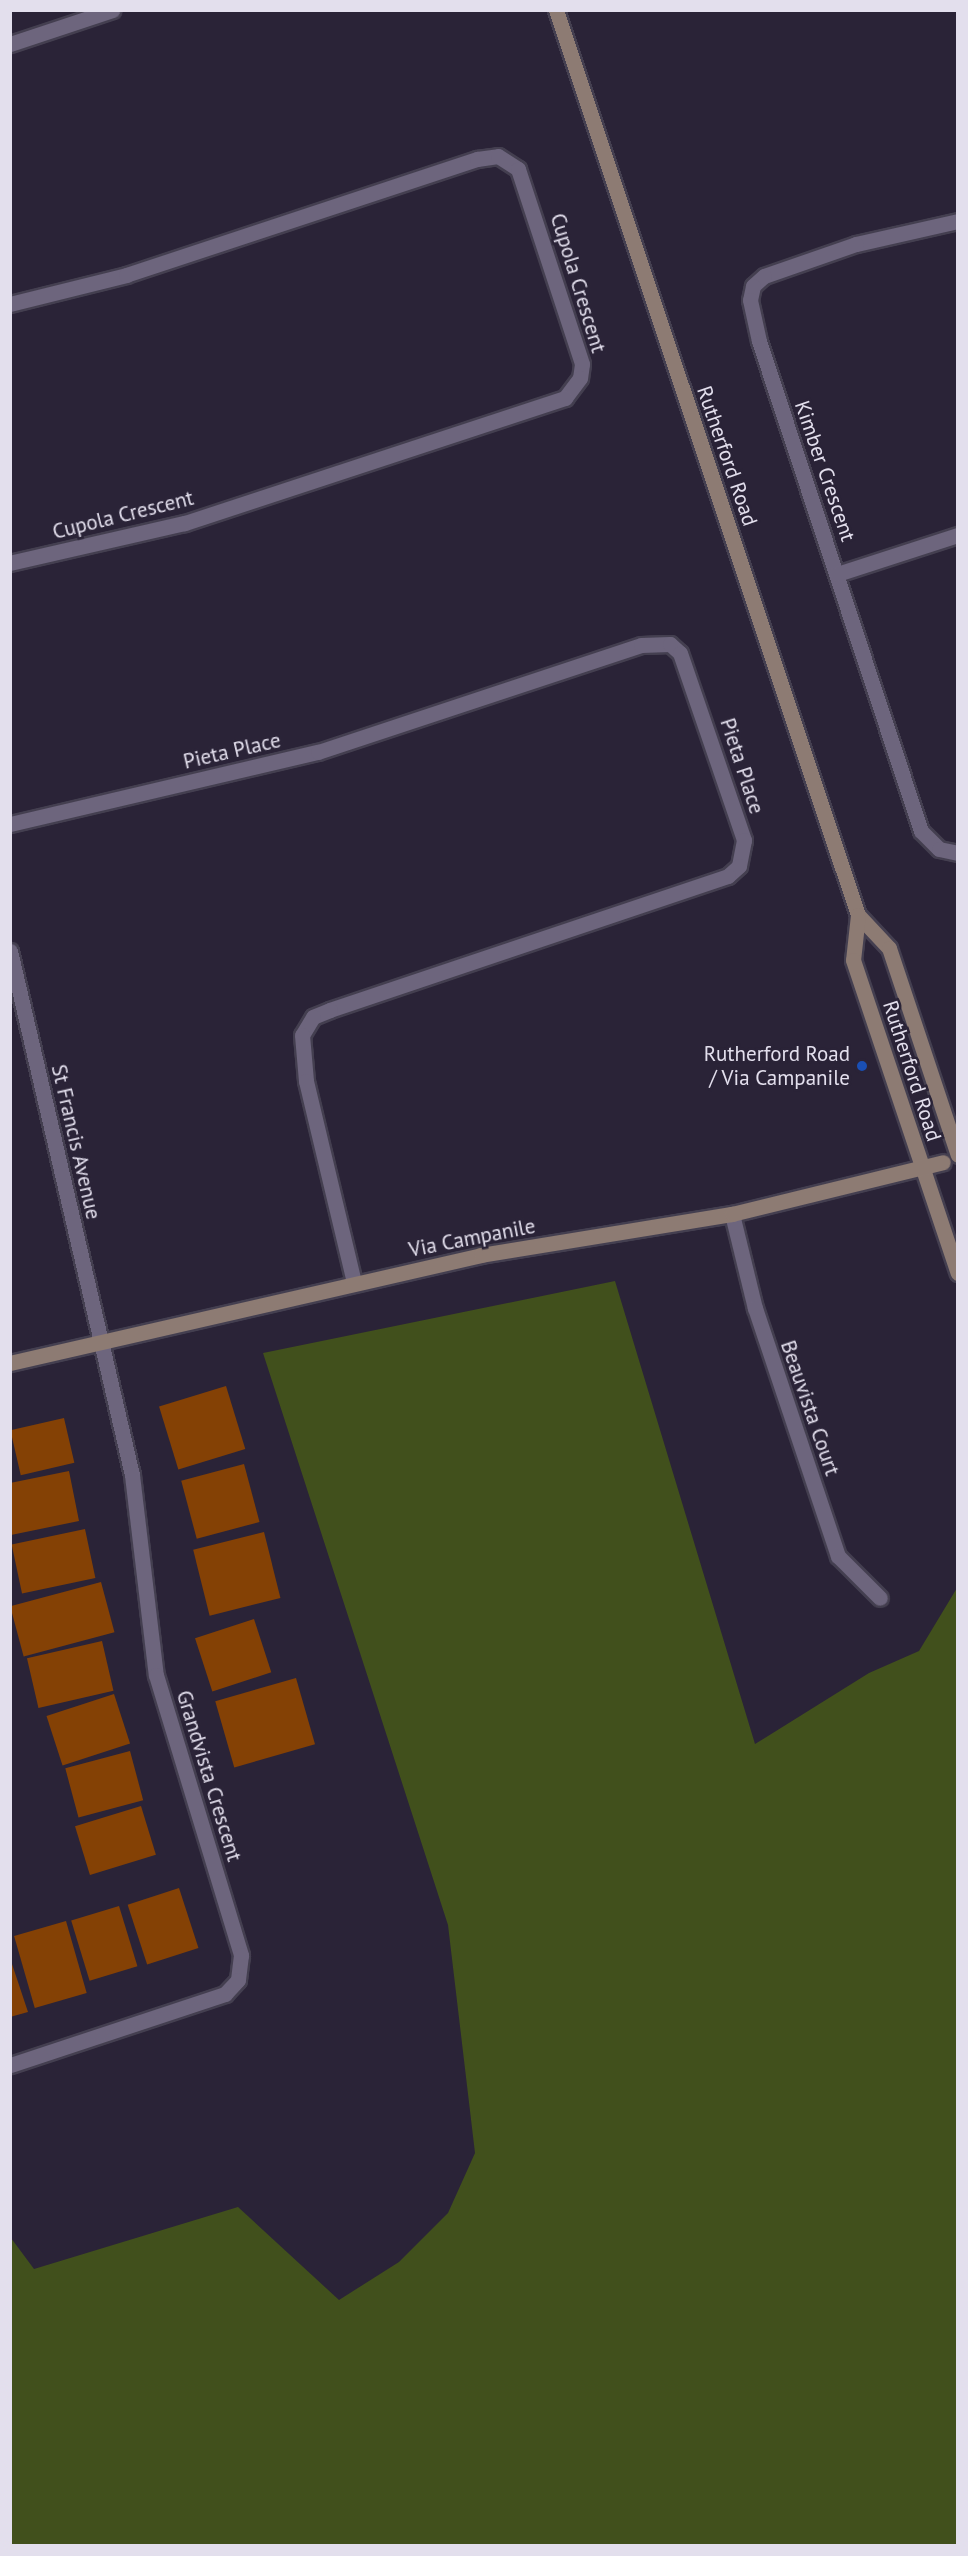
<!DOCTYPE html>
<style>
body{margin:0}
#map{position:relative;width:968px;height:2556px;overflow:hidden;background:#2a2337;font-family:"PT Sans",sans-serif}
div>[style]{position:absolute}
.green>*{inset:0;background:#41501c}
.building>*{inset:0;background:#844105;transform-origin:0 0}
.roads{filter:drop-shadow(2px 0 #443f50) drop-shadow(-2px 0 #443f50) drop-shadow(0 2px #443f50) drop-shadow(0 -2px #443f50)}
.street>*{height:15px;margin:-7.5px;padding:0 7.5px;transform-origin:7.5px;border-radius:7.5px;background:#6d657d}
.secondary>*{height:15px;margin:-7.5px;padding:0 7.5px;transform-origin:7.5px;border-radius:7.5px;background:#8d7b73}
.dots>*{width:16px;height:16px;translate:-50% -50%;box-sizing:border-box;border:3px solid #2a2337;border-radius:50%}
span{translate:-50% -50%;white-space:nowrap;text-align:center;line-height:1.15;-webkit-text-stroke:5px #2a2337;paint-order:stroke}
.street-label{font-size:21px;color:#e3dfed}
.poi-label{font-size:21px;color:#e3dfed}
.right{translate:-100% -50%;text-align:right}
.frame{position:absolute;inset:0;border:12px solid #e3dfed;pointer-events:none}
</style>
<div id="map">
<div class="green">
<div style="clip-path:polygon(615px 1281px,755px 1744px,869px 1673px,919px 1651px,957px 1588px,957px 2545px,11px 2545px,11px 2238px,34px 2269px,238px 2207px,339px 2300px,399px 2262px,448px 2213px,475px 2153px,448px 1925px,263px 1353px)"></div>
</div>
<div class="building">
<div style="left:226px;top:1386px;width:66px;height:70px;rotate:73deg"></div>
<div style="left:64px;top:1418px;width:46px;height:55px;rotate:77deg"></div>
<div style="left:244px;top:1464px;width:60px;height:65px;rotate:75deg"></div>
<div style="clip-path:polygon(69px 1471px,79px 1521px,11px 1535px,10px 1483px)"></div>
<div style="left:85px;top:1529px;width:50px;height:75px;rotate:78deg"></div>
<div style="left:264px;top:1532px;width:68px;height:73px;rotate:76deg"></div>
<div style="left:101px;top:1582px;width:52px;height:94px;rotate:75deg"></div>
<div style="left:254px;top:1619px;width:56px;height:62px;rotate:72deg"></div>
<div style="left:102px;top:1641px;width:51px;height:77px;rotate:77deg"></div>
<div style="left:296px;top:1678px;width:69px;height:84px;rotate:74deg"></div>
<div style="left:114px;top:1694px;width:52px;height:71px;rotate:72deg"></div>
<div style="left:130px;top:1751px;width:51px;height:67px;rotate:75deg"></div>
<div style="left:141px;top:1806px;width:51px;height:69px;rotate:73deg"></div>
<div style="left:179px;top:1888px;width:63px;height:54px;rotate:72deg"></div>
<div style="left:119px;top:1906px;width:63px;height:50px;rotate:73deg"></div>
<div style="left:66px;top:1921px;width:75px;height:54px;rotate:74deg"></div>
<div style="clip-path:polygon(10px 1958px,28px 2012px,10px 2017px)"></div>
</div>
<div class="roads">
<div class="street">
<div style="left:10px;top:44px;width:108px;rotate:-18.4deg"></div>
<div style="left:958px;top:221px;width:105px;rotate:167.3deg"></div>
<div style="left:856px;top:244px;width:97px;rotate:160.8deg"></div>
<div style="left:764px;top:276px;width:15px;rotate:138deg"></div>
<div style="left:753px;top:286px;width:14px;rotate:102deg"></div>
<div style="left:750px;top:300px;width:42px;rotate:77.6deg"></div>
<div style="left:759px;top:341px;width:516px;rotate:71.71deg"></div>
<div style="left:921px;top:831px;width:25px;rotate:45deg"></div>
<div style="left:939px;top:849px;width:19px;rotate:12deg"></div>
<div style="left:10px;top:304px;width:120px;rotate:-14deg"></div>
<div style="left:126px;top:275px;width:370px;rotate:-18.3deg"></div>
<div style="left:477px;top:159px;width:21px;rotate:-8deg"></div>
<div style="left:498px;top:156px;width:24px;rotate:33deg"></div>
<div style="left:518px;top:169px;width:205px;rotate:71.8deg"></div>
<div style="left:582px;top:364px;width:14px;rotate:98deg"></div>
<div style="left:580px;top:378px;width:25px;rotate:127deg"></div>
<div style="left:565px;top:398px;width:401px;rotate:161.8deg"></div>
<div style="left:184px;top:523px;width:179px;rotate:167.1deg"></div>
<div style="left:837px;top:574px;width:127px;rotate:-17.9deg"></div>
<div style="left:10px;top:824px;width:316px;rotate:-13.2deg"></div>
<div style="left:318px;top:752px;width:340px;rotate:-18.3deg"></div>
<div style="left:641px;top:645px;width:29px;rotate:-2deg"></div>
<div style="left:670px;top:644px;width:13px;rotate:42deg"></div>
<div style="left:680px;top:653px;width:198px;rotate:71.1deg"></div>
<div style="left:744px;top:840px;width:26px;rotate:101deg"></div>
<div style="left:739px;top:866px;width:15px;rotate:138deg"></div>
<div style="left:728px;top:876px;width:420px;rotate:161.4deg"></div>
<div style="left:330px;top:1010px;width:18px;rotate:158deg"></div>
<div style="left:313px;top:1017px;width:21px;rotate:121deg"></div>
<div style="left:302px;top:1035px;width:46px;rotate:85deg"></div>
<div style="left:306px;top:1081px;width:208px;rotate:76.6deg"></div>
<div style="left:10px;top:951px;width:538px;rotate:76.89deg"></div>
<div style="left:132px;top:1475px;width:201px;rotate:83.2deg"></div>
<div style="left:156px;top:1675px;width:293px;rotate:73.1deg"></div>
<div style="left:241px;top:1955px;width:25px;rotate:97deg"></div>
<div style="left:238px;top:1980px;width:19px;rotate:133deg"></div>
<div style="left:225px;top:1994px;width:226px;rotate:161.7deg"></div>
<div style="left:732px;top:1214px;width:97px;rotate:76.3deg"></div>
<div style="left:755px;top:1308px;width:262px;rotate:71.5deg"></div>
<div style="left:838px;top:1556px;width:59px;rotate:45deg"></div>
</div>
<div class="secondary">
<div style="left:556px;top:10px;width:954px;rotate:71.55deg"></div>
<div style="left:858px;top:915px;width:45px;rotate:46.8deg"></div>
<div style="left:889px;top:948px;width:218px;rotate:71.6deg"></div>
<div style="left:858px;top:915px;width:45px;rotate:96.3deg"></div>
<div style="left:853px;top:960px;width:330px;rotate:71.5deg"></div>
<div style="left:10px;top:1363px;width:483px;rotate:-12.9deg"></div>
<div style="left:481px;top:1255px;width:254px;rotate:-9.3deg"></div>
<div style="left:732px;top:1214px;width:217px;rotate:-13.8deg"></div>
</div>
</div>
<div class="dots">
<div style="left:862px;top:1066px;background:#1a4fb4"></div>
</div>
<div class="street-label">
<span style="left:578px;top:283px;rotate:73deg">Cupola Crescent</span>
<span style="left:727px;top:456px;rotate:71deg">Rutherford Road</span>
<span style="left:825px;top:471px;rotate:71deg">Kimber Crescent</span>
<span style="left:123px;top:515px;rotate:-14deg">Cupola Crescent</span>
<span style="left:232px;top:751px;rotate:-13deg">Pieta Place</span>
<span style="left:742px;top:766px;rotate:72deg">Pieta Place</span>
<span style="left:912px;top:1071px;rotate:72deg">Rutherford Road</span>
<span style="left:76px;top:1142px;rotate:77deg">St Francis Avenue</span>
<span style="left:472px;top:1238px;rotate:-11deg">Via Campanile</span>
<span style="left:810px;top:1408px;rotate:71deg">Beauvista Court</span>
<span style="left:209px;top:1776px;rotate:73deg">Grandvista Crescent</span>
</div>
<div class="poi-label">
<span class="right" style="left:850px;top:1066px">Rutherford Road<br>/ Via Campanile</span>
</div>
<div class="frame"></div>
</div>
